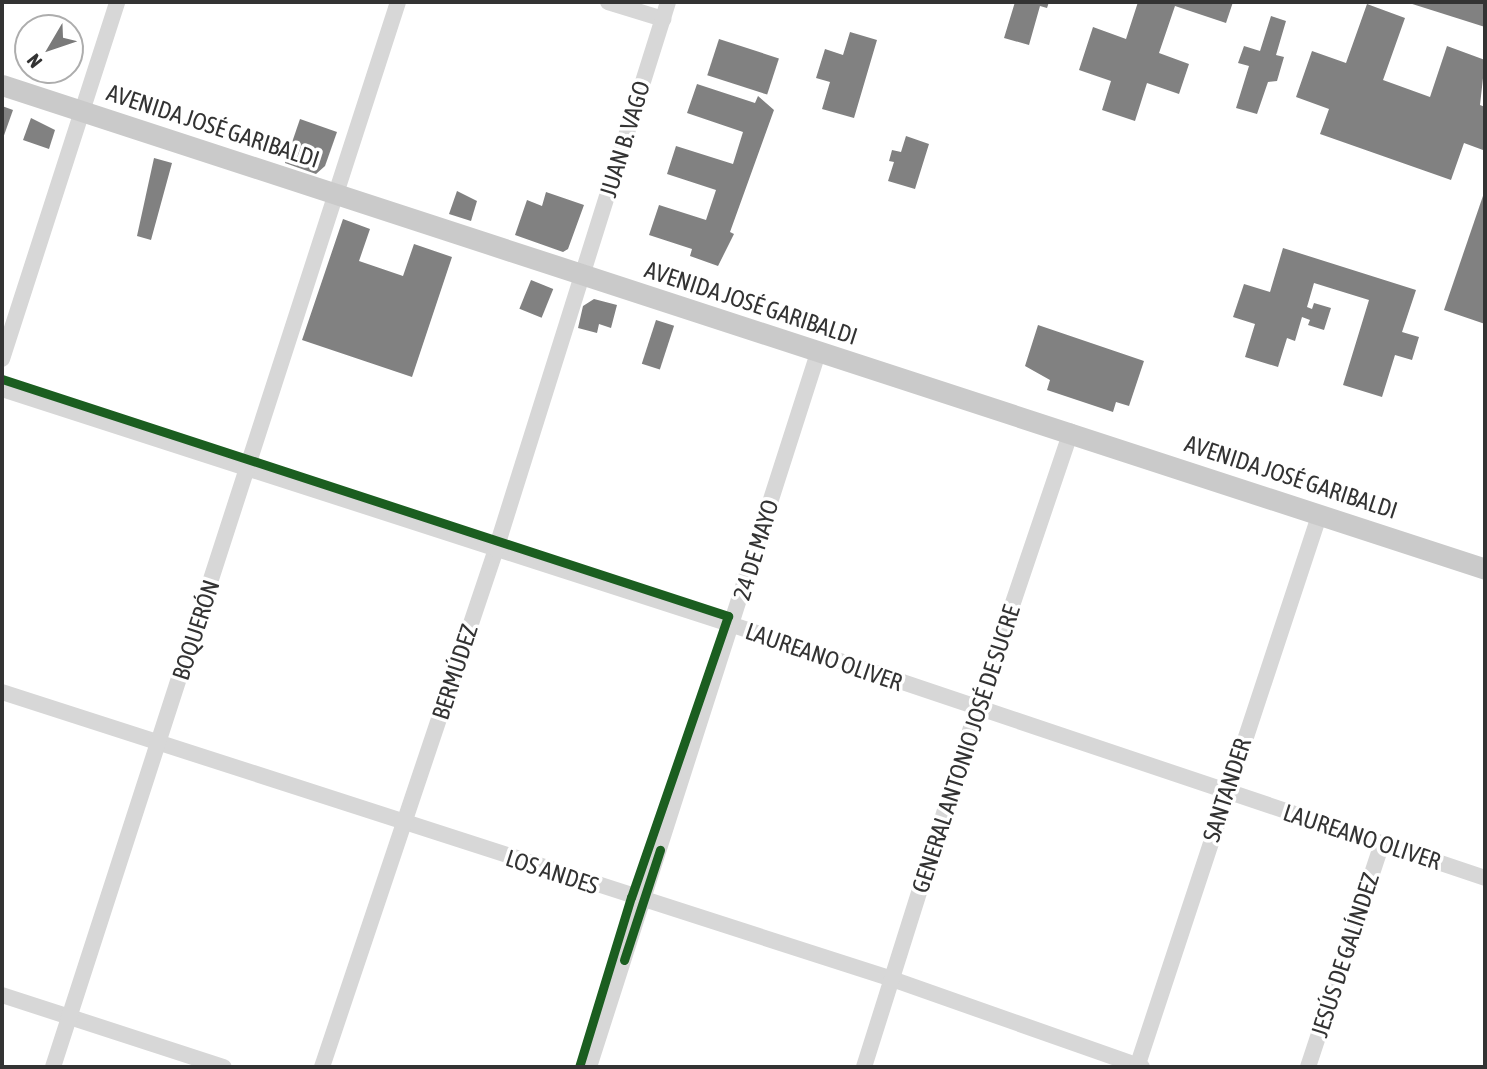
<!DOCTYPE html>
<meta charset="utf-8">
<style>
body{margin:0}
#map{position:relative;width:1487px;height:1069px;overflow:hidden;background:#fff;font-family:"Asap Condensed",sans-serif}
div>[style]{position:absolute}
.building>*{inset:0;background:#818181;transform-origin:0 0}
.minor>*{height:16px;margin:-8px;padding:0 8px;transform-origin:8px;border-radius:8px;background:#d7d7d7}
.major>*{height:21px;margin:-10.5px;padding:0 10.5px;transform-origin:10.5px;border-radius:10.5px;background:#cacaca}
.cycleway>*{height:9px;margin:-4.5px;padding:0 4.5px;transform-origin:4.5px;border-radius:4.5px;background:#1b5e20}
span{translate:-50% -50%;white-space:nowrap;text-align:center;line-height:1.15;-webkit-text-stroke:7px #fff;paint-order:stroke}
.street-label{font-size:24px;color:#333}
.frame{position:absolute;inset:0;border:4px solid #333;pointer-events:none}
.north{position:absolute;left:14px;top:14px;width:70px;height:70px;box-sizing:border-box;background:#fff;border:2px solid #adadad;border-radius:50%;rotate:231deg;font-size:19px;font-weight:700;line-height:28px;text-align:center;color:#333}
.north::after{content:'';display:block;margin:auto;width:24px;height:32px;background:#7a7a7a;clip-path:polygon(50% 0,100% 100%,50% 72%,0 100%)}
</style>
<div id="map">
<div class="building">
<div style="clip-path:polygon(1015px 2px,1049px 2px,1047px 8px,1040px 6px,1029px 45px,1004px 38px)"></div>
<div style="clip-path:polygon(1138px 2px,1233px 2px,1226px 23px,1175px 6px,1159px 53px,1189px 64px,1179px 94px,1147px 83px,1135px 121px,1102px 110px,1111px 81px,1079px 70px,1093px 27px,1126px 39px)"></div>
<div style="clip-path:polygon(1406px 2px,1485px 2px,1485px 27px)"></div>
<div style="clip-path:polygon(1367px 4px,1405px 18px,1383px 80px,1430px 97px,1447px 46px,1485px 60px,1480px 105px,1485px 107px,1485px 143px,1483px 150px,1464px 143px,1451px 180px,1320px 134px,1329px 109px,1296px 97px,1312px 51px,1346px 63px)"></div>
<div style="clip-path:polygon(1271px 16px,1286px 21px,1276px 55px,1284px 57px,1277px 81px,1268px 82px,1257px 114px,1236px 108px,1249px 66px,1238px 63px,1244px 46px,1260px 51px)"></div>
<div style="clip-path:polygon(850px 32px,877px 40px,854px 118px,822px 109px,830px 82px,816px 78px,825px 49px,843px 55px)"></div>
<div style="left:719px;top:39px;width:63px;height:38px;rotate:18deg"></div>
<div style="clip-path:polygon(697px 84px,755px 103px,758px 96px,774px 110px,730px 232px,734px 234px,718px 266px,690px 256px,692px 249px,649px 235px,659px 205px,706px 220px,716px 190px,667px 174px,676px 146px,733px 164px,743px 132px,687px 113px)"></div>
<div style="clip-path:polygon(2px 106px,13px 110px,2px 141px)"></div>
<div style="clip-path:polygon(31px 118px,55px 130px,49px 149px,23px 140px)"></div>
<div style="clip-path:polygon(300px 119px,337px 132px,325px 166px,316px 174px,285px 163px)"></div>
<div style="clip-path:polygon(906px 136px,929px 144px,915px 189px,888px 181px,894px 162px,889px 161px,892px 150px,901px 152px)"></div>
<div style="clip-path:polygon(154px 158px,172px 163px,151px 240px,137px 236px)"></div>
<div style="clip-path:polygon(1485px 190px,1485px 324px,1444px 310px)"></div>
<div style="clip-path:polygon(457px 191px,477px 201px,471px 221px,449px 214px)"></div>
<div style="clip-path:polygon(546px 192px,584px 205px,568px 249px,563px 252px,515px 235px,527px 200px,542px 206px)"></div>
<div style="clip-path:polygon(343px 219px,370px 229px,359px 261px,403px 276px,414px 244px,452px 257px,412px 377px,302px 340px)"></div>
<div style="clip-path:polygon(1283px 248px,1416px 290px,1402px 332px,1419px 337px,1412px 360px,1395px 355px,1382px 397px,1343px 385px,1369px 300px,1314px 283px,1307px 307px,1312px 309px,1314px 303px,1331px 308px,1324px 330px,1308px 325px,1310px 320px,1302px 317px,1295px 341px,1287px 338px,1278px 367px,1245px 357px,1255px 324px,1233px 317px,1244px 284px,1270px 292px)"></div>
<div style="left:531px;top:280px;width:24px;height:31px;rotate:22deg"></div>
<div style="clip-path:polygon(594px 299px,617px 305px,611px 328px,599px 324px,597px 333px,578px 328px,583px 306px)"></div>
<div style="left:656px;top:320px;width:19px;height:46px;rotate:18deg"></div>
<div style="clip-path:polygon(1038px 325px,1144px 361px,1129px 406px,1116px 402px,1113px 412px,1047px 390px,1050px 380px,1025px 366px)"></div>
</div>
<div class="minor">
<div style="left:608px;top:2px;width:58px;rotate:17.2deg"></div>
<div style="left:2px;top:359px;width:375px;rotate:-72.1deg"></div>
<div style="left:2px;top:389px;width:762px;rotate:17.89deg"></div>
<div style="left:727px;top:623px;width:800px;rotate:18.59deg"></div>
<div style="left:2px;top:692px;width:935px;rotate:17.87deg"></div>
<div style="left:892px;top:979px;width:265px;rotate:19.4deg"></div>
<div style="left:2px;top:995px;width:233px;rotate:18deg"></div>
<div style="left:53px;top:1067px;width:1119px;rotate:-72.05deg"></div>
<div style="left:322px;top:1067px;width:546px;rotate:-71.43deg"></div>
<div style="left:496px;top:549px;width:573px;rotate:-72.54deg"></div>
<div style="left:589px;top:1067px;width:750px;rotate:-72.22deg"></div>
<div style="left:864px;top:1067px;width:375px;rotate:-72.5deg"></div>
<div style="left:977px;top:709px;width:293px;rotate:-71.3deg"></div>
<div style="left:1137px;top:1067px;width:583px;rotate:-71.72deg"></div>
<div style="left:1308px;top:1067px;width:236px;rotate:-71.7deg"></div>
</div>
<div class="major">
<div style="left:2px;top:85px;width:1560px;rotate:18.07deg"></div>
</div>
<div class="cycleway">
<div style="left:2px;top:379px;width:764px;rotate:18.08deg"></div>
<div style="left:728px;top:616px;width:297px;rotate:109deg"></div>
<div style="left:631px;top:897px;width:178px;rotate:107deg"></div>
<div style="left:624px;top:960px;width:116px;rotate:-71.9deg"></div>
</div>
<div class="street-label">
<span style="left:213px;top:126px;rotate:18deg">AVENIDA JOSÉ GARIBALDI</span>
<span style="left:625px;top:139px;rotate:-73deg">JUAN B. VAGO</span>
<span style="left:751px;top:303px;rotate:18deg">AVENIDA JOSÉ GARIBALDI</span>
<span style="left:1291px;top:477px;rotate:18deg">AVENIDA JOSÉ GARIBALDI</span>
<span style="left:756px;top:550px;rotate:-73deg">24 DE MAYO</span>
<span style="left:196px;top:630px;rotate:-72deg">BOQUERÓN</span>
<span style="left:824px;top:657px;rotate:19deg">LAUREANO OLIVER</span>
<span style="left:455px;top:672px;rotate:-72deg">BERMÚDEZ</span>
<span style="left:966px;top:749px;rotate:-72deg">GENERAL ANTONIO JOSÉ DE SUCRE</span>
<span style="left:1227px;top:790px;rotate:-72deg">SANTANDER</span>
<span style="left:1362px;top:837px;rotate:18deg">LAUREANO OLIVER</span>
<span style="left:552px;top:872px;rotate:18deg">LOS ANDES</span>
<span style="left:1345px;top:955px;rotate:-72deg">JESÚS DE GALÍNDEZ</span>
</div>
<div class="frame"></div>
<div class="north">N</div>
</div>
